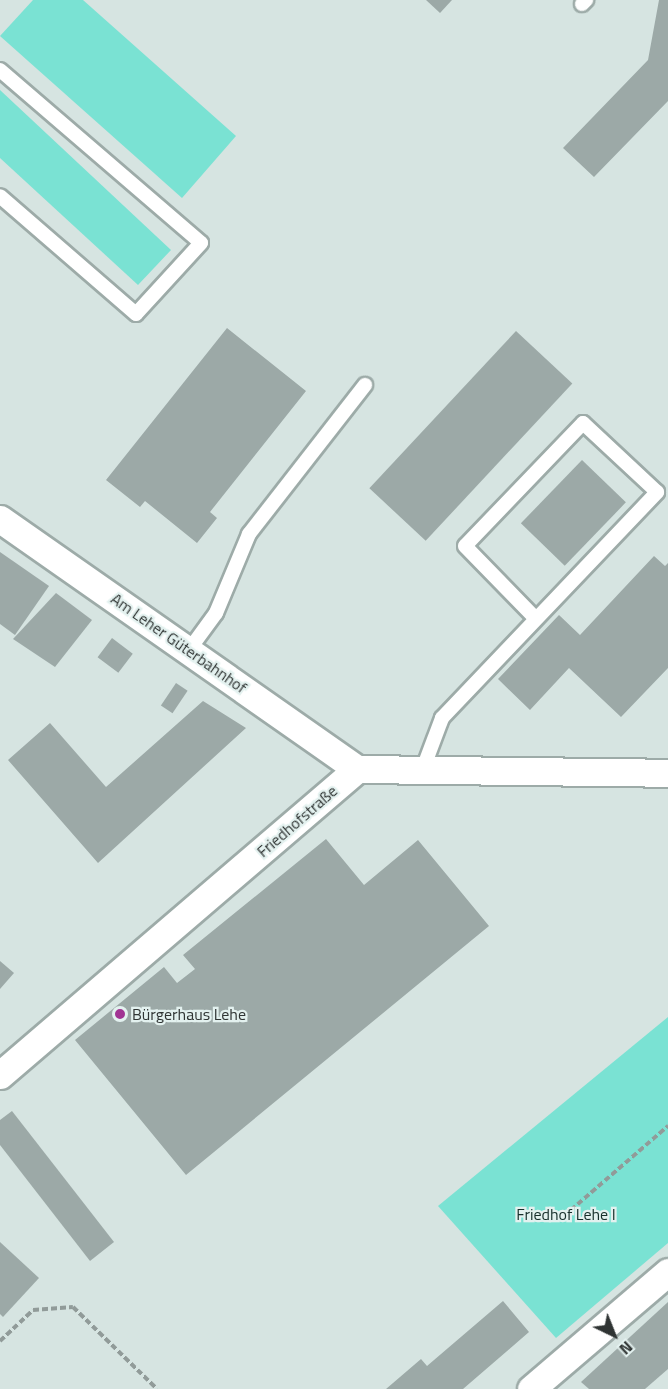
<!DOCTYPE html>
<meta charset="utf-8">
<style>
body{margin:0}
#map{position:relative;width:668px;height:1389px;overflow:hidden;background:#d6e4e1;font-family:"Titillium Web",sans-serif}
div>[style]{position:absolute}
.green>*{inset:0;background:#7ae2d3}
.building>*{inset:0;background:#9ca9a7;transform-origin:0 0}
.path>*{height:4px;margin-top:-2px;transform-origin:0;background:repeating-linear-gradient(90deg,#919b99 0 6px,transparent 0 9px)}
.roads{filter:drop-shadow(2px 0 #9daba8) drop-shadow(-2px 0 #9daba8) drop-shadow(0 2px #9daba8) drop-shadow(0 -2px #9daba8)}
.service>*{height:14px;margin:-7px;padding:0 7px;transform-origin:7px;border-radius:7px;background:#fff}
.minor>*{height:27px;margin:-13.5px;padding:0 13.5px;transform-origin:13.5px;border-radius:13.5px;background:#fff}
.dots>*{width:16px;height:16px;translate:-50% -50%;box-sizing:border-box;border:3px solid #e3f1ef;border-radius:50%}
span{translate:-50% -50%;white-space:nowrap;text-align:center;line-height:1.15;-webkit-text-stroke:4.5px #e3f1ef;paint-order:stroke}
.street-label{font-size:16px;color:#2f3433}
.poi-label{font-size:16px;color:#2f3433}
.left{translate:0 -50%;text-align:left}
.park-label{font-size:16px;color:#172f2b}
.north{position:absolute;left:584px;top:1305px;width:60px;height:60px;-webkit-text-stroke:4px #e3f1ef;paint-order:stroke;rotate:137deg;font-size:16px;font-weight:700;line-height:24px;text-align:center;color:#2f3433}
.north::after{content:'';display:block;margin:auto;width:21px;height:27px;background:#2f3433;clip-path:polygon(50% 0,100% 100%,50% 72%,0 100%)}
</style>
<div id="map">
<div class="green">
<div style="clip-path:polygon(33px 0,83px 0,236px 136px,182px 198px,0 36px)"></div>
<div style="clip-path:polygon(0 90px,171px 250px,138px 285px,0 158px)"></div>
<div style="clip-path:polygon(668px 1017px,668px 1243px,556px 1338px,438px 1206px)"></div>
</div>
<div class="building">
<div style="clip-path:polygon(426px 0,452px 0,440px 13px)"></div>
<div style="clip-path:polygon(659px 0,668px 0,668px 101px,594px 177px,563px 148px,648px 60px)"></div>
<div style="clip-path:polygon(227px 328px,306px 391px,210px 512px,217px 518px,197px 543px,145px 501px,140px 507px,106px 480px)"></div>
<div style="left:516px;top:331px;width:77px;height:215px;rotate:43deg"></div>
<div style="left:582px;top:460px;width:61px;height:88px;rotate:44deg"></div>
<div style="clip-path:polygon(0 552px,49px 586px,15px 635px,0 624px)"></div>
<div style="clip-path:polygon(654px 556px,665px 566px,668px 563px,668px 668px,621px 717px,569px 668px,530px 710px,498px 679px,559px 615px,580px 635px)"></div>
<div style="clip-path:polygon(56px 593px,92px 620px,55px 667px,13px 639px)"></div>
<div style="left:112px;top:638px;width:26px;height:24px;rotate:37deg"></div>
<div style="left:176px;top:683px;width:14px;height:27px;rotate:34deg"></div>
<div style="clip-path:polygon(203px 701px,246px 728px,98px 863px,8px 760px,50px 723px,106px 787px)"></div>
<div style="clip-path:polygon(326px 839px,364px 885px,418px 840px,489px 926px,186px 1175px,75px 1040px,164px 967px,177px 983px,195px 969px,183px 955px)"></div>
<div style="clip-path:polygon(0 961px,14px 973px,0 989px)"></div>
<div style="clip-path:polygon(12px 1111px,114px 1242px,90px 1261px,0 1145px,0 1120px)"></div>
<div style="clip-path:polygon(0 1242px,39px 1278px,3px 1317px,0 1314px)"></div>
<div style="clip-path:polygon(503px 1301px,529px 1332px,463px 1389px,386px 1389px,421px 1359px,427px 1366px)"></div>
<div style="clip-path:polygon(668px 1302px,668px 1369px,645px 1389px,589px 1389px,581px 1382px)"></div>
</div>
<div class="path">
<div style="left:564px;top:1216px;width:138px;rotate:-40.9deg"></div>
<div style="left:0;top:1341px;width:45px;rotate:-43.2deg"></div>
<div style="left:33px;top:1310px;width:40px;rotate:-4.3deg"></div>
<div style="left:73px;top:1307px;width:117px;rotate:44.3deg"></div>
</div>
<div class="roads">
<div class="service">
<div style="left:582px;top:4px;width:6px;rotate:-45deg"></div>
<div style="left:0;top:70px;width:265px;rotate:40.7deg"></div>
<div style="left:201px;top:243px;width:96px;rotate:132.5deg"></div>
<div style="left:136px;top:314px;width:180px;rotate:-139.1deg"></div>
<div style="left:189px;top:650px;width:46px;rotate:-53.9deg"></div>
<div style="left:216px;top:613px;width:86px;rotate:-67.3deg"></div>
<div style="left:249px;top:534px;width:189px;rotate:-52.1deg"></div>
<div style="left:424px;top:766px;width:51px;rotate:-69.4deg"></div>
<div style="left:442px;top:718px;width:312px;rotate:-46.4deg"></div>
<div style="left:657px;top:492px;width:101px;rotate:-137deg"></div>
<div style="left:583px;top:423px;width:170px;rotate:133.8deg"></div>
<div style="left:465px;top:546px;width:99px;rotate:45.8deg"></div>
</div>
<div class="minor">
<div style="left:0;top:519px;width:436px;rotate:35deg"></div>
<div style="left:0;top:1075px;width:470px;rotate:-40.6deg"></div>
<div style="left:357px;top:769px;width:311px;rotate:0.7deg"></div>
<div style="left:531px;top:1389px;width:180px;rotate:-40.5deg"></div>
</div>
</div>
<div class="dots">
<div style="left:120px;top:1014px;background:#a13493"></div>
</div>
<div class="street-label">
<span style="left:179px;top:643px;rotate:35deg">Am Leher Güterbahnhof</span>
<span style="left:297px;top:821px;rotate:-41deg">Friedhofstraße</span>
</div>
<div class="poi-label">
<span class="left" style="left:132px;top:1014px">Bürgerhaus Lehe</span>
</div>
<div class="park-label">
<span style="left:566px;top:1214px">Friedhof Lehe I</span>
</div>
<div class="north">N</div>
</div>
